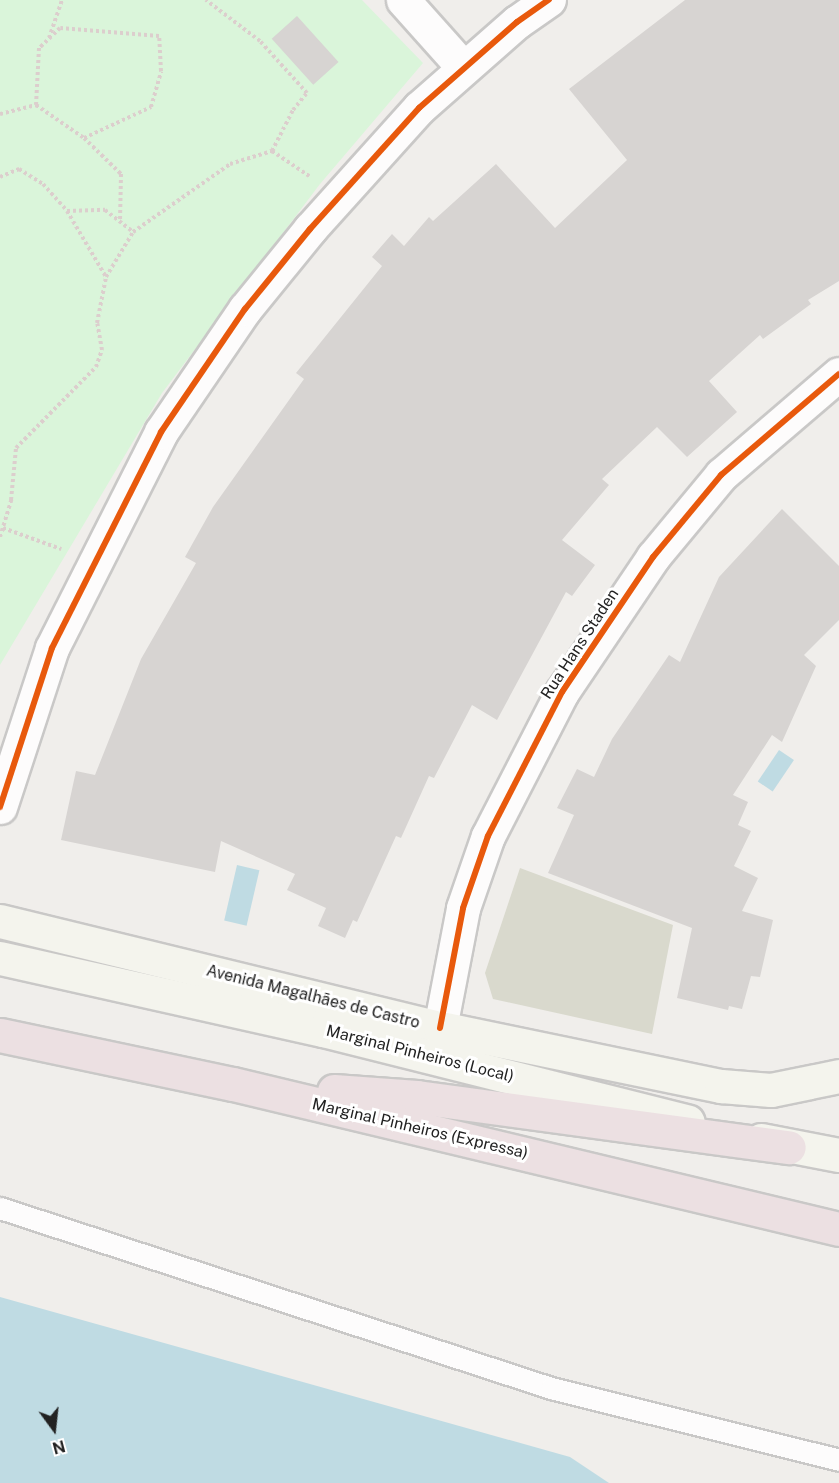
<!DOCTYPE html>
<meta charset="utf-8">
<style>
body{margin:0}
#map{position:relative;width:839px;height:1483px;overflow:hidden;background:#f0eeeb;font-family:"Public Sans",sans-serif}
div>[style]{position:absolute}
.construction>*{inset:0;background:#d9d9cd}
.park>*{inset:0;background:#daf5da}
.water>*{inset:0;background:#bfdbe3;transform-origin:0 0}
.building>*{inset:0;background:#d7d4d2;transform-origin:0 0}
.path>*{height:4px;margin-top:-2px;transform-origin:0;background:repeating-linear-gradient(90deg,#dccecd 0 3px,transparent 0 6px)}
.roads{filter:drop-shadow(2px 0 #c9c8c7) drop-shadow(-2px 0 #c9c8c7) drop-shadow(0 2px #c9c8c7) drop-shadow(0 -2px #c9c8c7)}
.lane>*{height:21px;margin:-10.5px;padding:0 10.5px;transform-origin:10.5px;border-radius:10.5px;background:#fdfcfc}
.street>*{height:33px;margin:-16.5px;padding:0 16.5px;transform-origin:16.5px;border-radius:16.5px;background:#fdfcfc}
.secondary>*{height:33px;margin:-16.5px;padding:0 16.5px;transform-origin:16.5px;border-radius:16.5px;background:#f4f4ed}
.highway>*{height:33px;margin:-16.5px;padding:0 16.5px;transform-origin:16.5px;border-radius:16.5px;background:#ece0e2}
.cycleway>*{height:6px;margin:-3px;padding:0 3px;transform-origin:3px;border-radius:3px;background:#e8590c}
span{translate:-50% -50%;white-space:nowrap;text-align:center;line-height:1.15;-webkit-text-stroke:6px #fff;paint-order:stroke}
.street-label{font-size:16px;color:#222}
.north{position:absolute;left:24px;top:1399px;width:60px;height:60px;-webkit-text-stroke:4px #fff;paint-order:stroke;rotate:165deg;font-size:16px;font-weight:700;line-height:24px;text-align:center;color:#222}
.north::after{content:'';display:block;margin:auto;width:21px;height:27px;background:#222;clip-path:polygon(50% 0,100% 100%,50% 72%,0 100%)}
</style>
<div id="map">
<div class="construction">
<div style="clip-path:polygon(520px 868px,673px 925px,652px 1034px,493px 999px,485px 973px)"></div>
</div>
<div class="park">
<div style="clip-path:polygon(0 0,362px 0,423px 63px,320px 184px,162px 393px,0 665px)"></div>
</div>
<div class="water">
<div style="left:779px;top:750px;width:18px;height:38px;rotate:34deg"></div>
<div style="left:237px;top:865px;width:23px;height:57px;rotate:13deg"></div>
<div style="clip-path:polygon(0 1297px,570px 1457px,609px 1483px,0 1483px)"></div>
</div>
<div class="building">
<div style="clip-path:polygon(685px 0,839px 0,839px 281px,808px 300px,811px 304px,763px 339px,760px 335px,709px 381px,737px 412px,687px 457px,657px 427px,602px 479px,609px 485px,562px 540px,595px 565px,572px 596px,566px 592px,497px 720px,472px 705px,434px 778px,429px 776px,401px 838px,396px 836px,357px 922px,353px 920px,345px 938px,318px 926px,326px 908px,287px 890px,295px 874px,221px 841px,215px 872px,61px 840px,76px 771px,95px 775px,141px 659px,196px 563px,185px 557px,213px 507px,304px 379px,296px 373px,382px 266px,372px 257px,392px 234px,404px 246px,429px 217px,433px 221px,496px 164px,555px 228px,627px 160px,569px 89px)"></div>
<div style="left:297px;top:16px;width:62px;height:34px;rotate:48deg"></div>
<div style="clip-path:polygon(782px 509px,839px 566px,839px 620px,804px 655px,816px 666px,782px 742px,772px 735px,733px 795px,748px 802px,738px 825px,751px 831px,734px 866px,758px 878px,742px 911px,773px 920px,760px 977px,751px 976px,742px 1009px,729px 1006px,728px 1010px,677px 998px,692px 928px,548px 873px,574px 815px,557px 808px,577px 769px,594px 777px,612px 739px,669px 655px,680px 662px,719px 577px)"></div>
</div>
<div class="path">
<div style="left:49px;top:38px;width:40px;rotate:-71.1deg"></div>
<div style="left:0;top:114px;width:37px;rotate:-14deg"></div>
<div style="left:36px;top:105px;width:58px;rotate:34.5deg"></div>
<div style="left:84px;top:138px;width:74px;rotate:-24.8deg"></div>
<div style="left:151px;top:107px;width:37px;rotate:-74deg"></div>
<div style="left:161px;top:71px;width:35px;rotate:-93deg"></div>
<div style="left:159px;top:36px;width:99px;rotate:-175.4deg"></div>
<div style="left:60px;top:28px;width:29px;rotate:136deg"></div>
<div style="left:39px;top:48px;width:57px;rotate:93deg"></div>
<div style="left:84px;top:138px;width:52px;rotate:44.2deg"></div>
<div style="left:121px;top:174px;width:48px;rotate:91.2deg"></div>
<div style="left:272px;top:151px;width:45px;rotate:34deg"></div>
<div style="left:0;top:177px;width:21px;rotate:-23deg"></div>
<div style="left:19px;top:169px;width:28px;rotate:32deg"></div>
<div style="left:43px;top:184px;width:36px;rotate:48deg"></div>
<div style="left:67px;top:211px;width:77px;rotate:59.4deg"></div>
<div style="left:67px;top:211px;width:38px;rotate:-2deg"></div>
<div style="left:105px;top:210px;width:36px;rotate:38deg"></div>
<div style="left:3px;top:528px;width:62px;rotate:19.9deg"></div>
<div style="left:0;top:537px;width:39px;rotate:-73deg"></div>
<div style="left:11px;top:500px;width:52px;rotate:-84.5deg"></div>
<div style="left:16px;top:448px;width:114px;rotate:-45.4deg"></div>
<div style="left:96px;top:367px;width:18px;rotate:-71deg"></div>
<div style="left:102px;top:350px;width:27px;rotate:-100deg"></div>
<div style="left:97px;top:323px;width:47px;rotate:-78.9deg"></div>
<div style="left:106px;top:277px;width:52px;rotate:-59deg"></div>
<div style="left:133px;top:232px;width:118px;rotate:-35deg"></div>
<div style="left:230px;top:164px;width:44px;rotate:-17.2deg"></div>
<div style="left:272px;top:151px;width:46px;rotate:-62.9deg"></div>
<div style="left:293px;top:110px;width:22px;rotate:-51deg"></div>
<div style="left:307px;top:93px;width:70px;rotate:-132.1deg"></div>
<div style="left:260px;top:41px;width:68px;rotate:-142.8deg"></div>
</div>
<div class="roads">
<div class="lane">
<div style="left:0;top:1208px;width:580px;rotate:18.09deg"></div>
<div style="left:551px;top:1388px;width:297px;rotate:14deg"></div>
</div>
<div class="street">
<div style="left:403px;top:0;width:90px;rotate:48.2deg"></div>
<div style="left:0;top:807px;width:167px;rotate:-71.9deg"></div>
<div style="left:52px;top:648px;width:242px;rotate:-63.2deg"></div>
<div style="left:161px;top:432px;width:149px;rotate:-55.7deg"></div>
<div style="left:245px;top:309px;width:103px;rotate:-50.9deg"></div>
<div style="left:310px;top:229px;width:163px;rotate:-48deg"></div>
<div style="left:419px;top:108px;width:130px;rotate:-41.3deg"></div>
<div style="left:517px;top:22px;width:39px;rotate:-35deg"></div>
<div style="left:440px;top:1028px;width:122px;rotate:-79.1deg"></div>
<div style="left:463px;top:908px;width:76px;rotate:-70.9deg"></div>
<div style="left:488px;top:836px;width:162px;rotate:-62.8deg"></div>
<div style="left:562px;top:692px;width:163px;rotate:-56deg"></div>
<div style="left:653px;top:557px;width:107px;rotate:-50.3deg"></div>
<div style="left:721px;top:475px;width:155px;rotate:-40.6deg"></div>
</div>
<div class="secondary">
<div style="left:0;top:921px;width:453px;rotate:13.7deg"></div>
<div style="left:440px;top:1028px;width:287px;rotate:11.7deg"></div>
<div style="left:721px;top:1086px;width:50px;rotate:4.6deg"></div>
<div style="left:771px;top:1090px;width:69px;rotate:-11.6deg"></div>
<div style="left:0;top:958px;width:331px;rotate:12.6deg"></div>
<div style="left:323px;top:1030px;width:376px;rotate:14.1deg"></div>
<div style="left:761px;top:1140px;width:79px;rotate:10.9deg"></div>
</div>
<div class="highway">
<div style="left:0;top:1035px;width:238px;rotate:11.9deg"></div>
<div style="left:233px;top:1084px;width:623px;rotate:13.46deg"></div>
<div style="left:334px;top:1091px;width:83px;rotate:4.1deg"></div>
<div style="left:417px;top:1097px;width:375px;rotate:7.7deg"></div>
</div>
</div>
<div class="cycleway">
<div style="left:0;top:807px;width:167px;rotate:-71.9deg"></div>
<div style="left:52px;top:648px;width:242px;rotate:-63.2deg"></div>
<div style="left:161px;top:432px;width:149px;rotate:-55.7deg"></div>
<div style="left:245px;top:309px;width:103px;rotate:-50.9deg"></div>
<div style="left:310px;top:229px;width:163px;rotate:-48deg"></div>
<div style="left:419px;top:108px;width:130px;rotate:-41.3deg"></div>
<div style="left:517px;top:22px;width:39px;rotate:-35deg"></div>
<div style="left:440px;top:1028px;width:122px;rotate:-79.1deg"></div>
<div style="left:463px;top:908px;width:76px;rotate:-70.9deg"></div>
<div style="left:488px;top:836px;width:162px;rotate:-62.8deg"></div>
<div style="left:562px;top:692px;width:163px;rotate:-56deg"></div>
<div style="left:653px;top:557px;width:107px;rotate:-50.3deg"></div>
<div style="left:721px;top:475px;width:155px;rotate:-40.6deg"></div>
</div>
<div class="street-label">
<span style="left:580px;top:644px;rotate:-57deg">Rua Hans Staden</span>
<span style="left:313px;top:997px;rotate:14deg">Avenida Magalhães de Castro</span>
<span style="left:420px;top:1054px;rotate:14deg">Marginal Pinheiros (Local)</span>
<span style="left:420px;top:1129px;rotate:13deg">Marginal Pinheiros (Expressa)</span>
</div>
<div class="north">N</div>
</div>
